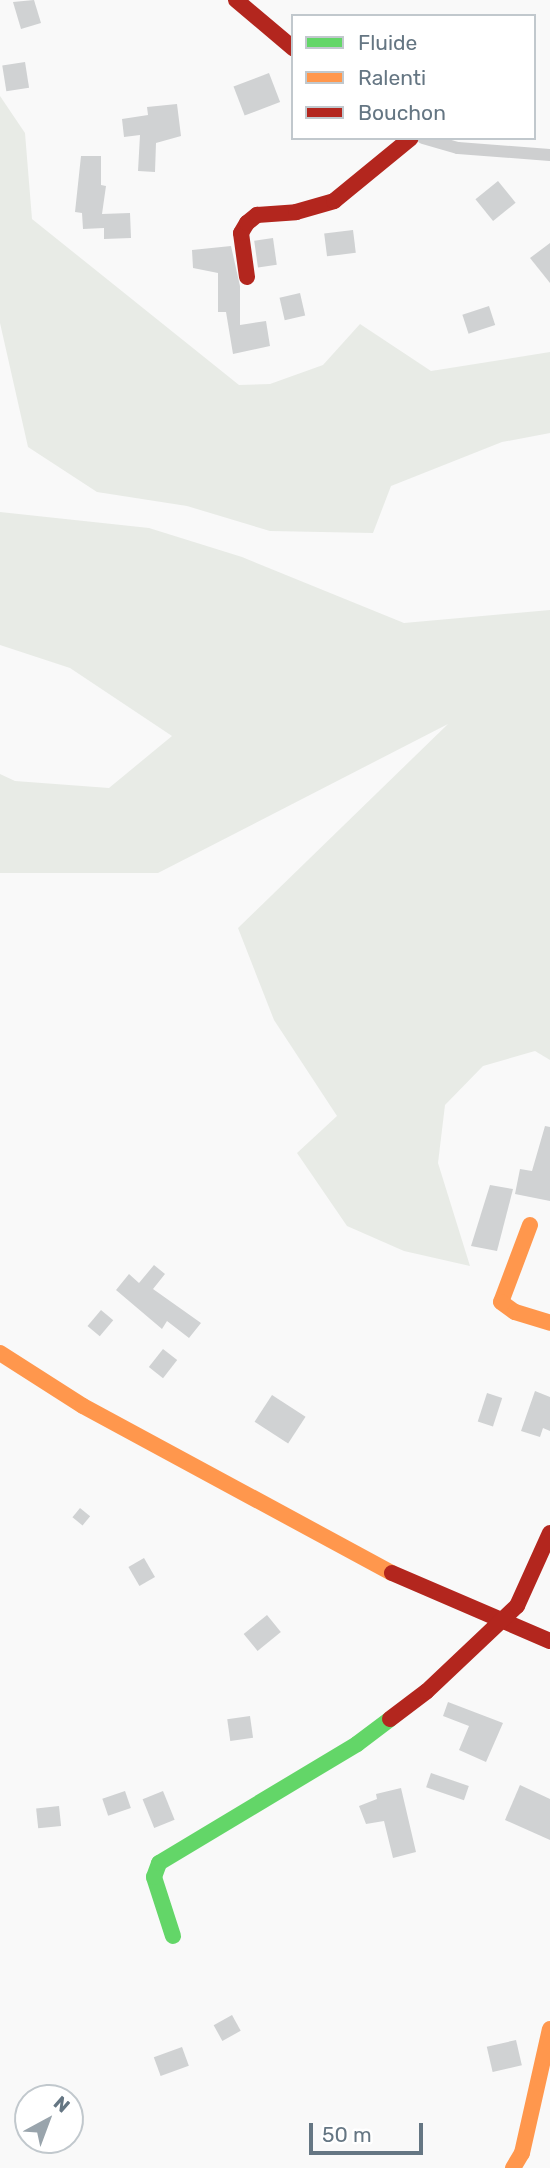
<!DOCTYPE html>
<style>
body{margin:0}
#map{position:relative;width:550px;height:2168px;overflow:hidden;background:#f9f9f9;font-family:Rubik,sans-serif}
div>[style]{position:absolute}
.green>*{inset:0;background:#e8ebe6}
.building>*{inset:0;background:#d0d2d3;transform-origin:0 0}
.street>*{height:12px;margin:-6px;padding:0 6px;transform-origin:6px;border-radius:6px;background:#cecfd0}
.fast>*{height:16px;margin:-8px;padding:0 8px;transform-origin:8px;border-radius:8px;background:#63d668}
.slow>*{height:16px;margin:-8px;padding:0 8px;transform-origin:8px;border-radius:8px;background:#ff974d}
.jam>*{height:16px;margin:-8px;padding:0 8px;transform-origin:8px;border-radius:8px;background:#b3261e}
span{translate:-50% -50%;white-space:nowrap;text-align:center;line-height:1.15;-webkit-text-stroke:7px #fff;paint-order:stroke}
.legend{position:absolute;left:291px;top:14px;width:245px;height:126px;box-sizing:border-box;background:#fff;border:2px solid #c1c8cd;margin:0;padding:9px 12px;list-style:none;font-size:21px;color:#657683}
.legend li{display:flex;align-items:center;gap:14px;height:35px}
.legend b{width:35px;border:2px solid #c1c8cd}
.north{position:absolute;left:14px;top:2084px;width:70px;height:70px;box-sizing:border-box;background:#fff;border:2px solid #c1c8cd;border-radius:50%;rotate:41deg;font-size:19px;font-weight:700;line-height:28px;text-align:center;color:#657683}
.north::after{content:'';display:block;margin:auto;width:24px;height:32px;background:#99a4ac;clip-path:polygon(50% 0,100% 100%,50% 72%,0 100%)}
.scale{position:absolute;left:309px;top:2123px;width:114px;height:32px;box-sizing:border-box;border:4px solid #657683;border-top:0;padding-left:9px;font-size:21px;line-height:24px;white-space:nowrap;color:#657683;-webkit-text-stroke:5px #fff;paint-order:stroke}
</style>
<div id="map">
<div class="green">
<div style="clip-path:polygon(0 96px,25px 133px,32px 219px,239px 385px,270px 384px,323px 365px,360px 324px,431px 371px,550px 352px,550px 433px,502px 442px,391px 486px,373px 533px,270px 531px,187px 506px,97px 492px,28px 447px,0 323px)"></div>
<div style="clip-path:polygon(0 512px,149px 528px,242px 557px,404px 623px,550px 610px,550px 1060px,535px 1051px,483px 1066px,445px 1105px,438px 1163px,470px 1266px,404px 1251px,347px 1226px,297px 1153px,337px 1116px,274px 1020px,238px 928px,448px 724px,158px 873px,0 873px,0 774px,15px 781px,109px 788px,172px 736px,70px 668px,0 645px)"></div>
</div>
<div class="building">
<div style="clip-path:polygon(34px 0,41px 23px,21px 29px,13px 2px)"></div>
<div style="left:25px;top:62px;width:26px;height:23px;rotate:81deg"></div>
<div style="left:269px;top:73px;width:31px;height:38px;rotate:69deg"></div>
<div style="clip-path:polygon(177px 104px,181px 136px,156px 143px,155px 172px,138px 171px,140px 135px,124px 137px,122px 119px,148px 115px,147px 107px)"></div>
<div style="clip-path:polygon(81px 156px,101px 156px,101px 185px,106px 186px,102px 214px,130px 213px,131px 238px,104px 239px,104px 228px,83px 229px,82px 213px,75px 212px)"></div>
<div style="left:498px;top:181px;width:28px;height:29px;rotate:51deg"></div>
<div style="left:353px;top:230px;width:23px;height:29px;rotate:83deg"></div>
<div style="left:273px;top:238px;width:27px;height:19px;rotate:82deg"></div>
<div style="clip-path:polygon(550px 243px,550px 283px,530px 258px)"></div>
<div style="clip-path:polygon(231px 246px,240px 286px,240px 325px,266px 321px,270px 346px,233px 354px,226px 312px,218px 312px,218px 273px,193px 268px,192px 250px)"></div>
<div style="left:300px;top:293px;width:23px;height:21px;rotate:77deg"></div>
<div style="left:489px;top:306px;width:20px;height:28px;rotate:72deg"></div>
<div style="clip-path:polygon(545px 1126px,550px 1127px,550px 1201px,515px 1194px,520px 1169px,532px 1171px)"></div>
<div style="clip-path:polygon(490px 1185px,513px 1189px,497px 1251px,471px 1246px)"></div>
<div style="clip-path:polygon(154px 1265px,165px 1274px,153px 1289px,201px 1323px,189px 1338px,167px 1321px,162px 1329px,116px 1290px,129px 1274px,139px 1283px)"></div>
<div style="left:101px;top:1310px;width:16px;height:21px;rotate:40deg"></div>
<div style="left:163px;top:1349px;width:18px;height:23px;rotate:38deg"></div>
<div style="clip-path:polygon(535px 1391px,550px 1397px,550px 1431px,543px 1428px,540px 1437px,521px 1431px)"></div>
<div style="left:487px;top:1393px;width:16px;height:30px;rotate:18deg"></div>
<div style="left:272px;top:1395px;width:40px;height:32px;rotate:33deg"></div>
<div style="left:80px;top:1508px;width:13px;height:12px;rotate:39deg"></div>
<div style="left:144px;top:1558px;width:22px;height:18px;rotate:60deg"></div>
<div style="left:267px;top:1615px;width:22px;height:30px;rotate:51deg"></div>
<div style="clip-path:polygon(448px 1702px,503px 1723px,486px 1762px,459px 1750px,469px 1726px,443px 1716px)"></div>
<div style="left:250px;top:1716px;width:22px;height:23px;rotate:82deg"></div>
<div style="left:431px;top:1773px;width:40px;height:15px;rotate:19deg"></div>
<div style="clip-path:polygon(520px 1785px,550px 1799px,550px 1840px,505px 1820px)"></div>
<div style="clip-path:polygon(401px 1788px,416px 1852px,393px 1858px,384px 1821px,366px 1824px,359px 1806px,377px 1799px,376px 1794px)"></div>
<div style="left:125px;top:1791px;width:18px;height:24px;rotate:71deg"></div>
<div style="left:163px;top:1791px;width:31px;height:22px;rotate:68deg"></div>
<div style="left:59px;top:1806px;width:20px;height:23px;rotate:84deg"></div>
<div style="left:232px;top:2015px;width:18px;height:21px;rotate:61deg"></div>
<div style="left:516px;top:2040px;width:26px;height:30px;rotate:77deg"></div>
<div style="left:182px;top:2047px;width:20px;height:30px;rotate:70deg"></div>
</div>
<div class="street">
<div style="left:423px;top:138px;width:36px;rotate:16deg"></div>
<div style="left:458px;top:148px;width:92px;rotate:4.4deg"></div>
</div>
<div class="fast">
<div style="left:173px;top:1936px;width:62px;rotate:-107.9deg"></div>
<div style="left:154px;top:1877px;width:15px;rotate:-70deg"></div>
<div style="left:159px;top:1863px;width:231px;rotate:-31deg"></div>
<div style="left:357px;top:1744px;width:41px;rotate:-37.1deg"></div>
</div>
<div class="slow">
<div style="left:530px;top:1225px;width:82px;rotate:110.6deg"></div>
<div style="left:501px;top:1302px;width:17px;rotate:36deg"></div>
<div style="left:515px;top:1312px;width:37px;rotate:17deg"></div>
<div style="left:0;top:1353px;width:98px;rotate:32.6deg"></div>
<div style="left:83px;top:1406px;width:351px;rotate:28.4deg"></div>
<div style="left:513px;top:2168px;width:17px;rotate:-59deg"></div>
<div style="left:522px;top:2153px;width:127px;rotate:-77.3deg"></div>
</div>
<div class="jam">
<div style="left:236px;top:0;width:75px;rotate:40.1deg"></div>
<div style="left:247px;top:277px;width:44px;rotate:-97.8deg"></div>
<div style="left:241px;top:233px;width:12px;rotate:-59deg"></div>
<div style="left:247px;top:223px;width:13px;rotate:-39deg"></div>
<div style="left:257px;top:215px;width:39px;rotate:-4deg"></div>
<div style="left:296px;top:212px;width:40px;rotate:-16deg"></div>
<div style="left:334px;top:201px;width:99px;rotate:-39.3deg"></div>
<div style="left:392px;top:1573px;width:172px;rotate:23.3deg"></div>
<div style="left:390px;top:1719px;width:46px;rotate:-37.1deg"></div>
<div style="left:427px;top:1691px;width:124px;rotate:-43.4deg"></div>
<div style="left:517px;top:1606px;width:80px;rotate:-65.7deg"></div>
</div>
<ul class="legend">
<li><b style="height:9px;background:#63d668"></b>Fluide</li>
<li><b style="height:9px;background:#ff974d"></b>Ralenti</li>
<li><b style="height:9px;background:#b3261e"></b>Bouchon</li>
</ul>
<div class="north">N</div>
<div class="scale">50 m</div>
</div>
